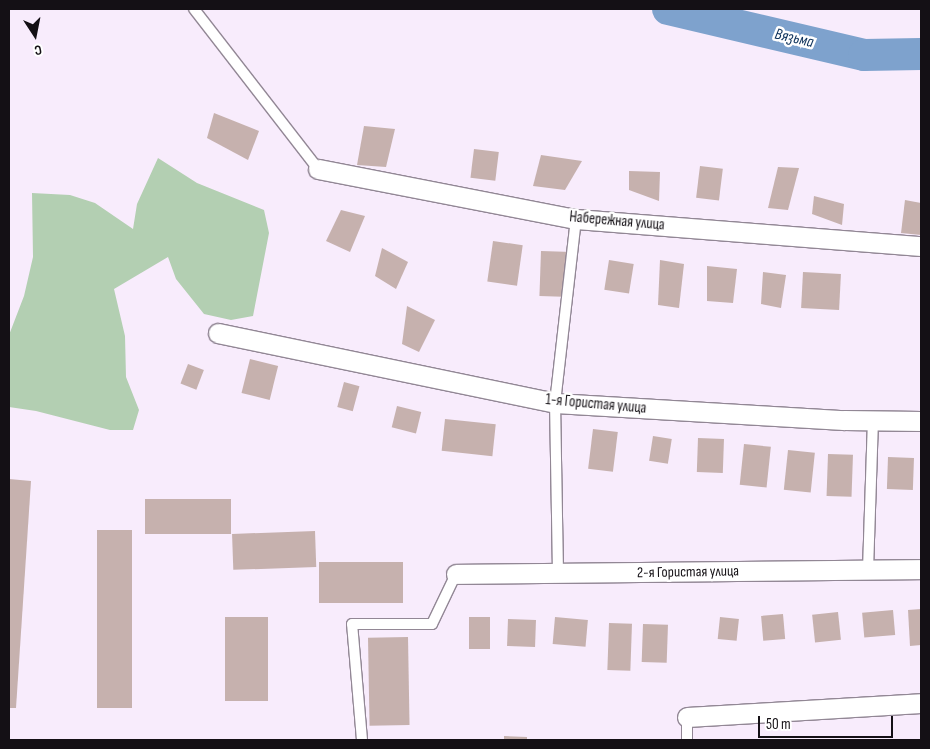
<!DOCTYPE html>
<meta charset="utf-8">
<style>
body{margin:0}
#map{position:relative;width:930px;height:749px;overflow:hidden;background:#f8ecfc;font-family:"Sofia Sans Condensed",sans-serif}
div>[style]{position:absolute}
.green>*{inset:0;background:#b3cfb2}
.river>*{height:32px;margin:-16px;padding:0 16px;transform-origin:16px;border-radius:16px;background:#7ea2cd}
.building>*{inset:0;background:#c6b1ae;transform-origin:0 0}
.roads{filter:drop-shadow(1px 0 #928795) drop-shadow(-1px 0 #928795) drop-shadow(0 1px #928795) drop-shadow(0 -1px #928795)}
.service>*{height:10px;margin:-5px;padding:0 5px;transform-origin:5px;border-radius:5px;background:#fff}
.minor>*{height:19px;margin:-9.5px;padding:0 9.5px;transform-origin:9.5px;border-radius:9.5px;background:#fff}
span{translate:-50% -50%;white-space:nowrap;text-align:center;line-height:1.15;-webkit-text-stroke:5px #fff;paint-order:stroke}
.street-label{font-size:15px;color:#141015}
.water-label{font-size:16px;color:#0c315a;font-style:italic}
.frame{position:absolute;inset:0;border:10px solid #141015;pointer-events:none}
.north{position:absolute;left:10px;top:10px;width:50px;height:50px;-webkit-text-stroke:4px #fff;paint-order:stroke;rotate:169deg;font-size:14px;font-weight:700;line-height:20px;text-align:center;color:#141015}
.north::after{content:'';display:block;margin:auto;width:18px;height:22px;background:#141015;clip-path:polygon(50% 0,100% 100%,50% 72%,0 100%)}
.scale{position:absolute;left:758px;top:716px;width:135px;height:22px;box-sizing:border-box;border:2px solid #141015;border-top:0;padding-left:6px;font-size:15px;line-height:18px;white-space:nowrap;color:#141015;-webkit-text-stroke:4px #fff;paint-order:stroke}
</style>
<div id="map">
<div class="green">
<div style="clip-path:polygon(158px 158px,197px 183px,264px 210px,269px 233px,253px 316px,231px 320px,204px 314px,176px 279px,168px 257px,114px 289px,125px 336px,126px 377px,139px 410px,133px 430px,110px 430px,36px 411px,9px 407px,9px 335px,24px 296px,33px 257px,32px 193px,70px 195px,95px 203px,133px 229px,137px 204px)"></div>
</div>
<div class="river">
<div style="left:668px;top:9px;width:201px;rotate:13.2deg"></div>
<div style="left:864px;top:55px;width:57px;rotate:-1deg"></div>
</div>
<div class="building">
<div style="clip-path:polygon(214px 113px,259px 131px,248px 160px,207px 138px)"></div>
<div style="clip-path:polygon(364px 126px,395px 129px,386px 167px,357px 165px)"></div>
<div style="left:474px;top:149px;width:25px;height:29px;rotate:7deg"></div>
<div style="clip-path:polygon(541px 155px,582px 161px,565px 190px,533px 186px)"></div>
<div style="left:700px;top:166px;width:23px;height:32px;rotate:7deg"></div>
<div style="clip-path:polygon(778px 167px,799px 168px,788px 210px,768px 208px)"></div>
<div style="clip-path:polygon(629px 171px,660px 172px,659px 201px,629px 190px)"></div>
<div style="clip-path:polygon(814px 196px,844px 204px,842px 225px,812px 214px)"></div>
<div style="clip-path:polygon(905px 200px,921px 203px,921px 235px,901px 233px)"></div>
<div style="clip-path:polygon(341px 210px,365px 216px,350px 252px,326px 241px)"></div>
<div style="left:493px;top:241px;width:30px;height:41px;rotate:8deg"></div>
<div style="clip-path:polygon(382px 248px,408px 262px,396px 289px,375px 276px)"></div>
<div style="left:541px;top:251px;width:31px;height:45px;rotate:2deg"></div>
<div style="left:609px;top:260px;width:25px;height:30px;rotate:9deg"></div>
<div style="clip-path:polygon(660px 260px,684px 264px,679px 308px,658px 305px)"></div>
<div style="clip-path:polygon(707px 266px,737px 269px,733px 303px,707px 301px)"></div>
<div style="clip-path:polygon(763px 272px,786px 275px,781px 308px,761px 304px)"></div>
<div style="left:803px;top:272px;width:38px;height:36px;rotate:3deg"></div>
<div style="clip-path:polygon(407px 306px,435px 320px,419px 352px,402px 344px)"></div>
<div style="left:250px;top:359px;width:29px;height:35px;rotate:14deg"></div>
<div style="left:188px;top:364px;width:17px;height:21px;rotate:21deg"></div>
<div style="left:344px;top:382px;width:16px;height:26px;rotate:15deg"></div>
<div style="left:397px;top:406px;width:25px;height:22px;rotate:14deg"></div>
<div style="left:445px;top:419px;width:51px;height:32px;rotate:6deg"></div>
<div style="left:593px;top:429px;width:25px;height:40px;rotate:7deg"></div>
<div style="left:653px;top:436px;width:19px;height:25px;rotate:9deg"></div>
<div style="left:698px;top:438px;width:26px;height:34px;rotate:2deg"></div>
<div style="left:744px;top:444px;width:27px;height:41px;rotate:6deg"></div>
<div style="left:788px;top:450px;width:27px;height:40px;rotate:6deg"></div>
<div style="left:828px;top:454px;width:25px;height:42px;rotate:2deg"></div>
<div style="left:888px;top:457px;width:26px;height:32px;rotate:2deg"></div>
<div style="clip-path:polygon(9px 479px,31px 481px,16px 708px,9px 708px)"></div>
<div style="left:231px;top:499px;width:35px;height:86px;rotate:90deg"></div>
<div style="left:97px;top:530px;width:35px;height:178px"></div>
<div style="left:315px;top:531px;width:36px;height:83px;rotate:88deg"></div>
<div style="left:403px;top:562px;width:41px;height:84px;rotate:90deg"></div>
<div style="clip-path:polygon(921px 609px,921px 645px,910px 646px,908px 610px)"></div>
<div style="left:893px;top:610px;width:25px;height:31px;rotate:85deg"></div>
<div style="left:838px;top:612px;width:28px;height:26px;rotate:84deg"></div>
<div style="left:783px;top:614px;width:25px;height:22px;rotate:85deg"></div>
<div style="left:225px;top:617px;width:43px;height:84px"></div>
<div style="left:469px;top:617px;width:21px;height:32px"></div>
<div style="left:555px;top:617px;width:33px;height:27px;rotate:5deg"></div>
<div style="left:720px;top:617px;width:19px;height:22px;rotate:6deg"></div>
<div style="left:508px;top:619px;width:28px;height:27px;rotate:2deg"></div>
<div style="left:609px;top:623px;width:23px;height:47px;rotate:2deg"></div>
<div style="left:643px;top:624px;width:25px;height:38px;rotate:2deg"></div>
<div style="left:408px;top:637px;width:88px;height:40px;rotate:89deg"></div>
<div style="clip-path:polygon(504px 736px,527px 737px,527px 740px,504px 740px)"></div>
</div>
<div class="roads">
<div class="service">
<div style="left:194px;top:9px;width:202px;rotate:52.2deg"></div>
<div style="left:868px;top:570px;width:151px;rotate:-88.1deg"></div>
<div style="left:558px;top:573px;width:170px;rotate:-91deg"></div>
<div style="left:555px;top:403px;width:185px;rotate:-83.5deg"></div>
<div style="left:687px;top:717px;width:23px;rotate:90deg"></div>
<div style="left:362px;top:740px;width:116px;rotate:-94.9deg"></div>
<div style="left:352px;top:624px;width:80px"></div>
<div style="left:432px;top:624px;width:55px;rotate:-64.4deg"></div>
</div>
<div class="minor">
<div style="left:318px;top:169px;width:263px;rotate:11deg"></div>
<div style="left:576px;top:219px;width:346px;rotate:4.5deg"></div>
<div style="left:218px;top:333px;width:344px;rotate:11.7deg"></div>
<div style="left:555px;top:403px;width:289px;rotate:3.4deg"></div>
<div style="left:844px;top:420px;width:77px;rotate:0.7deg"></div>
<div style="left:456px;top:574px;width:465px;rotate:-0.6deg"></div>
<div style="left:687px;top:717px;width:234px;rotate:-3.4deg"></div>
</div>
</div>
<div class="street-label">
<span style="left:617px;top:221px;rotate:5deg">Набережная улица</span>
<span style="left:596px;top:404px;rotate:5deg">1-я Гористая улица</span>
<span style="left:688px;top:572px;rotate:-1deg">2-я Гористая улица</span>
</div>
<div class="water-label">
<span style="left:794px;top:39px;rotate:13deg">Вязьма</span>
</div>
<div class="frame"></div>
<div class="north">С</div>
<div class="scale">50 m</div>
</div>
